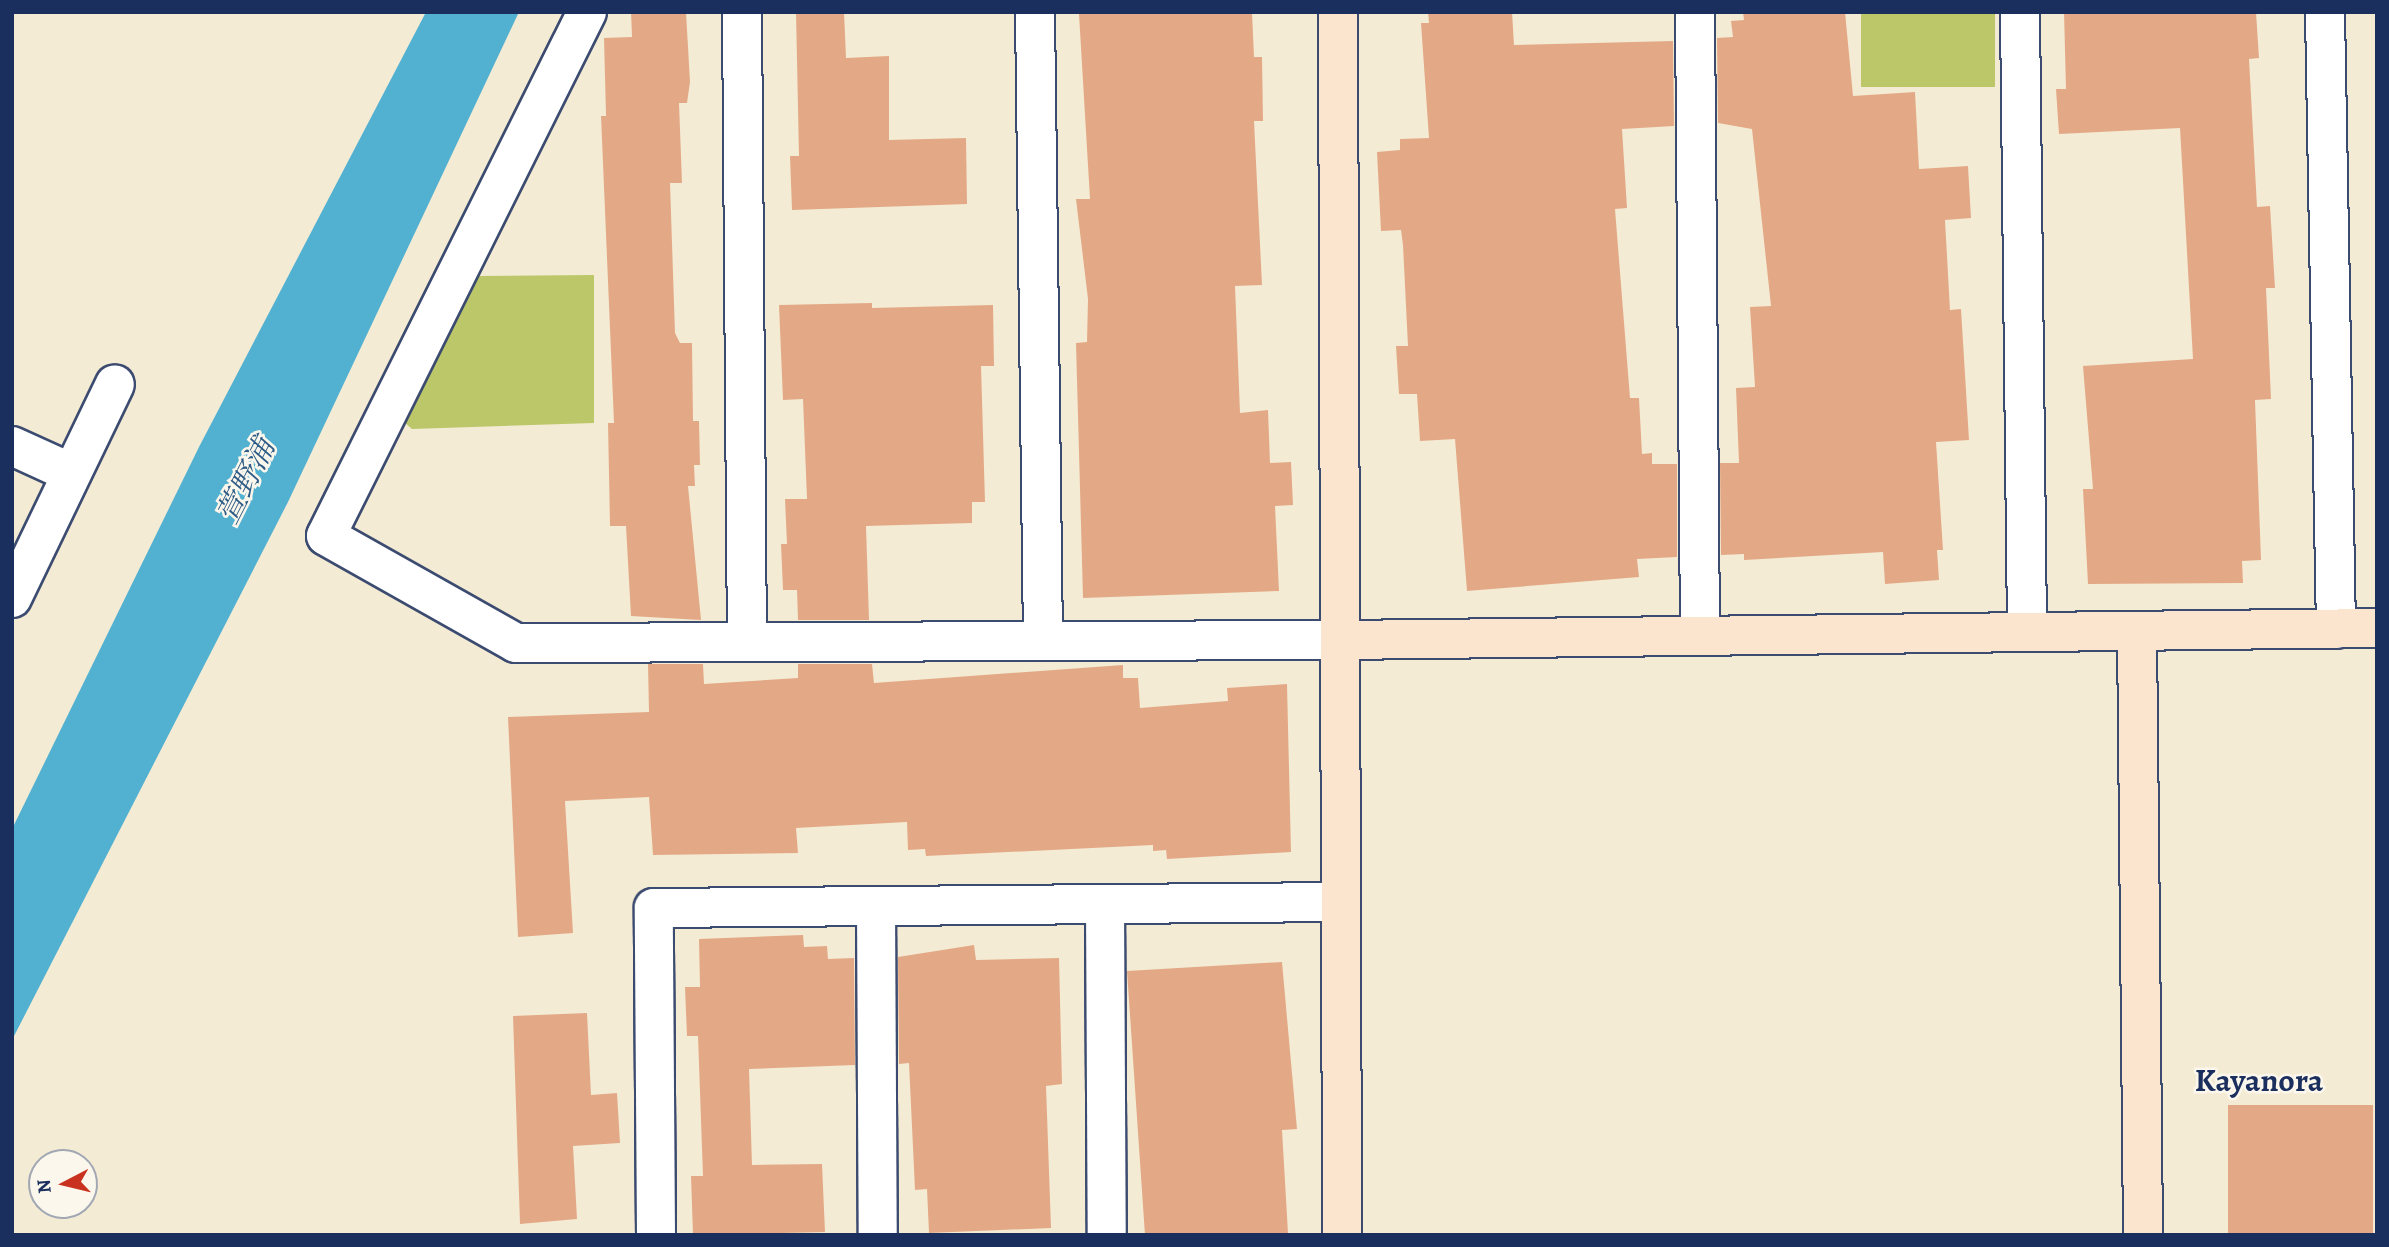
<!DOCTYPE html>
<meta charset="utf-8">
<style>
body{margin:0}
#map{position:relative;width:2389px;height:1247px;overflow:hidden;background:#f4ebd4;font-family:Alegreya,"Noto Serif JP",serif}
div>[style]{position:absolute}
.green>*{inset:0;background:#bbc769;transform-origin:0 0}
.water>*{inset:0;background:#52b1d1}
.building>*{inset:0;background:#e3a986;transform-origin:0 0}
.roads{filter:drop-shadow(2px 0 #3c4b70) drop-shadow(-2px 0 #3c4b70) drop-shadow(0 2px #3c4b70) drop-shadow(0 -2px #3c4b70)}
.street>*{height:38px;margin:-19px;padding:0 19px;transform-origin:19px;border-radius:19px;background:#fff}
.secondary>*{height:38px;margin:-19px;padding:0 19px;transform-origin:19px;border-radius:19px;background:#fbe5cf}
span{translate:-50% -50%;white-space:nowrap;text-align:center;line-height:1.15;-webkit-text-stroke:5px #fbf7ec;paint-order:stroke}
.water-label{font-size:30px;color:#2e5c86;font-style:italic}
.quarter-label{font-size:32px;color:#1b2f5e;font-weight:700}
.frame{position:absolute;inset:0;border:14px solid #1b2f5e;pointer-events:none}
.north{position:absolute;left:28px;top:1149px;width:70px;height:70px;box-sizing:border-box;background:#fbf7ec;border:2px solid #a1a7b3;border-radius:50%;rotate:263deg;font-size:19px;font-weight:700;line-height:28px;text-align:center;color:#1b2f5e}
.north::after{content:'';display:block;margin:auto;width:24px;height:32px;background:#c8321e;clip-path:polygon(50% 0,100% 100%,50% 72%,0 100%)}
</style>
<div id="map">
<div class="green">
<div style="left:1861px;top:12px;width:134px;height:75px"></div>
<div style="clip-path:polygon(594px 275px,594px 423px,412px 429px,403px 421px,478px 276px)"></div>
</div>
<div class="water">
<div style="clip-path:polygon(426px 12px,519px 12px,288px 502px,12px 1040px,12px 829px,199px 447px)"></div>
</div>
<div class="building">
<div style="clip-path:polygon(631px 12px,686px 12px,690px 82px,687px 103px,679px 103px,682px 183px,670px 183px,675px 333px,680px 343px,692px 343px,693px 421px,699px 421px,700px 465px,694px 465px,695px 486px,688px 486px,701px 620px,631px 616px,626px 526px,610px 526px,608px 423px,614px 423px,601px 116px,606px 116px,604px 38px,632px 37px)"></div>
<div style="clip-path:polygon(796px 12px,844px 12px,846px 58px,889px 56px,889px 140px,966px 138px,967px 204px,792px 210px,790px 156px,799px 156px)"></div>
<div style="clip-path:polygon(1252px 12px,1254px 57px,1262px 57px,1263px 121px,1254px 121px,1262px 285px,1235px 286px,1240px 413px,1268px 410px,1270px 463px,1291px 462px,1293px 505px,1275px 506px,1279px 591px,1083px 598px,1076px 343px,1087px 342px,1088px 299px,1076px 199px,1090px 199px,1079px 14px)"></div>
<div style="clip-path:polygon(1428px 12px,1512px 12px,1514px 45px,1673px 41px,1674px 126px,1622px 129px,1627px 208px,1615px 209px,1630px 398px,1639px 398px,1642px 454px,1652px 453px,1652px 464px,1677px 464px,1677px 557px,1637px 559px,1639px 577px,1467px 591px,1455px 439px,1420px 441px,1417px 394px,1399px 394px,1396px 346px,1408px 346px,1403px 245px,1401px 230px,1381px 231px,1377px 152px,1400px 150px,1400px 139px,1429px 138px,1421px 23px,1429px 23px)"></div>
<div style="clip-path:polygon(1743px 12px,1845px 12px,1853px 96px,1915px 92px,1919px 169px,1968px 166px,1971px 218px,1945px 220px,1950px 310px,1961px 309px,1969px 440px,1936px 442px,1943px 550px,1937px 550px,1939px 580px,1885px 584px,1883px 552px,1744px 560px,1744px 554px,1721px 555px,1720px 463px,1739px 463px,1736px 388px,1755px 387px,1750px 307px,1771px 306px,1752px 129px,1718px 123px,1717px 38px,1733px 37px,1731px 21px,1744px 20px)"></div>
<div style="clip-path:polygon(2064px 12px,2256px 12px,2259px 58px,2249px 59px,2257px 207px,2270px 206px,2275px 288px,2266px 288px,2271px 399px,2255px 400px,2261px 560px,2242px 561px,2243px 583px,2088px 584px,2083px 489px,2093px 489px,2083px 366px,2193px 359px,2180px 128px,2059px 134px,2056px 89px,2066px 89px)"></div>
<div style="clip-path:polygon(872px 303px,872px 308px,993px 305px,994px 366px,981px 366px,985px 502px,972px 502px,972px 523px,866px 526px,869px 620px,798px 620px,797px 590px,783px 590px,781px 544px,787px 544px,785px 499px,807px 499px,803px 399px,783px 400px,779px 305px)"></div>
<div style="clip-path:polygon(648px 664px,703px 664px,704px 684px,798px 678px,798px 664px,872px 664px,874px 683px,1123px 665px,1123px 678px,1138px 678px,1140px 708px,1228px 701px,1227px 688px,1287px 684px,1291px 852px,1167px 859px,1166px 850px,1153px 851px,1153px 845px,926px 856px,925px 849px,908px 850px,907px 822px,796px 828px,798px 853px,653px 855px,649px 797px,565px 801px,573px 933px,518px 937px,508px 717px,649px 712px)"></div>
<div style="clip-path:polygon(803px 935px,804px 947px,827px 946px,828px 959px,854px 958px,855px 1065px,749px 1069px,752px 1165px,822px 1164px,825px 1232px,693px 1235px,691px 1176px,703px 1176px,698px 1036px,687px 1036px,685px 987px,700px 987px,699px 939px)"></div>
<div style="clip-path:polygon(974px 945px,976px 960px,1059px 958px,1062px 1084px,1046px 1086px,1051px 1228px,929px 1233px,927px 1189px,915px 1190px,909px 1063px,899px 1064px,898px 957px)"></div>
<div style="clip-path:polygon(1282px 962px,1297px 1129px,1282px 1130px,1288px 1233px,1145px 1235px,1127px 971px)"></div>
<div style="clip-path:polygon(587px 1013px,591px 1095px,617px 1093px,620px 1143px,573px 1146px,577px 1219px,520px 1224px,513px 1016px)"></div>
<div style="left:2373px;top:1105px;width:130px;height:145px;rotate:90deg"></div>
</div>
<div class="roads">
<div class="street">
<div style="left:587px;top:12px;width:585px;rotate:116.48deg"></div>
<div style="left:326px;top:536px;width:218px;rotate:29.4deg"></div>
<div style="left:516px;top:643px;width:824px;rotate:-0.21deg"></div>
<div style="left:742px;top:12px;width:630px;rotate:89.55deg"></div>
<div style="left:1035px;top:12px;width:629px;rotate:89.27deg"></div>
<div style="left:1695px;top:12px;width:624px;rotate:89.54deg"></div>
<div style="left:2020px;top:12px;width:620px;rotate:89.35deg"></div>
<div style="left:2325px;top:12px;width:617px;rotate:88.98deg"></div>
<div style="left:12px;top:446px;width:63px;rotate:24.5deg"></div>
<div style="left:12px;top:598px;width:237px;rotate:-64.3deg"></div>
<div style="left:1105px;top:904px;width:331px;rotate:89.7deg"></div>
<div style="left:876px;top:906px;width:329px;rotate:89.7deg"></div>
<div style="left:656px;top:1235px;width:327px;rotate:-90.4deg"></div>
<div style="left:654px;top:908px;width:687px;rotate:-0.5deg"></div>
</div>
<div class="secondary">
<div style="left:1338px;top:12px;width:1223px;rotate:89.81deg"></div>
<div style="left:2137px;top:631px;width:604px;rotate:89.43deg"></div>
<div style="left:1340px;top:640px;width:1037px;rotate:-0.66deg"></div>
</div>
</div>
<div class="water-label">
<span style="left:246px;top:481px;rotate:-63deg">萱野浦</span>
</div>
<div class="quarter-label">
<span style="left:2259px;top:1080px">Kayanora</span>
</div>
<div class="frame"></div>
<div class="north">N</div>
</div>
